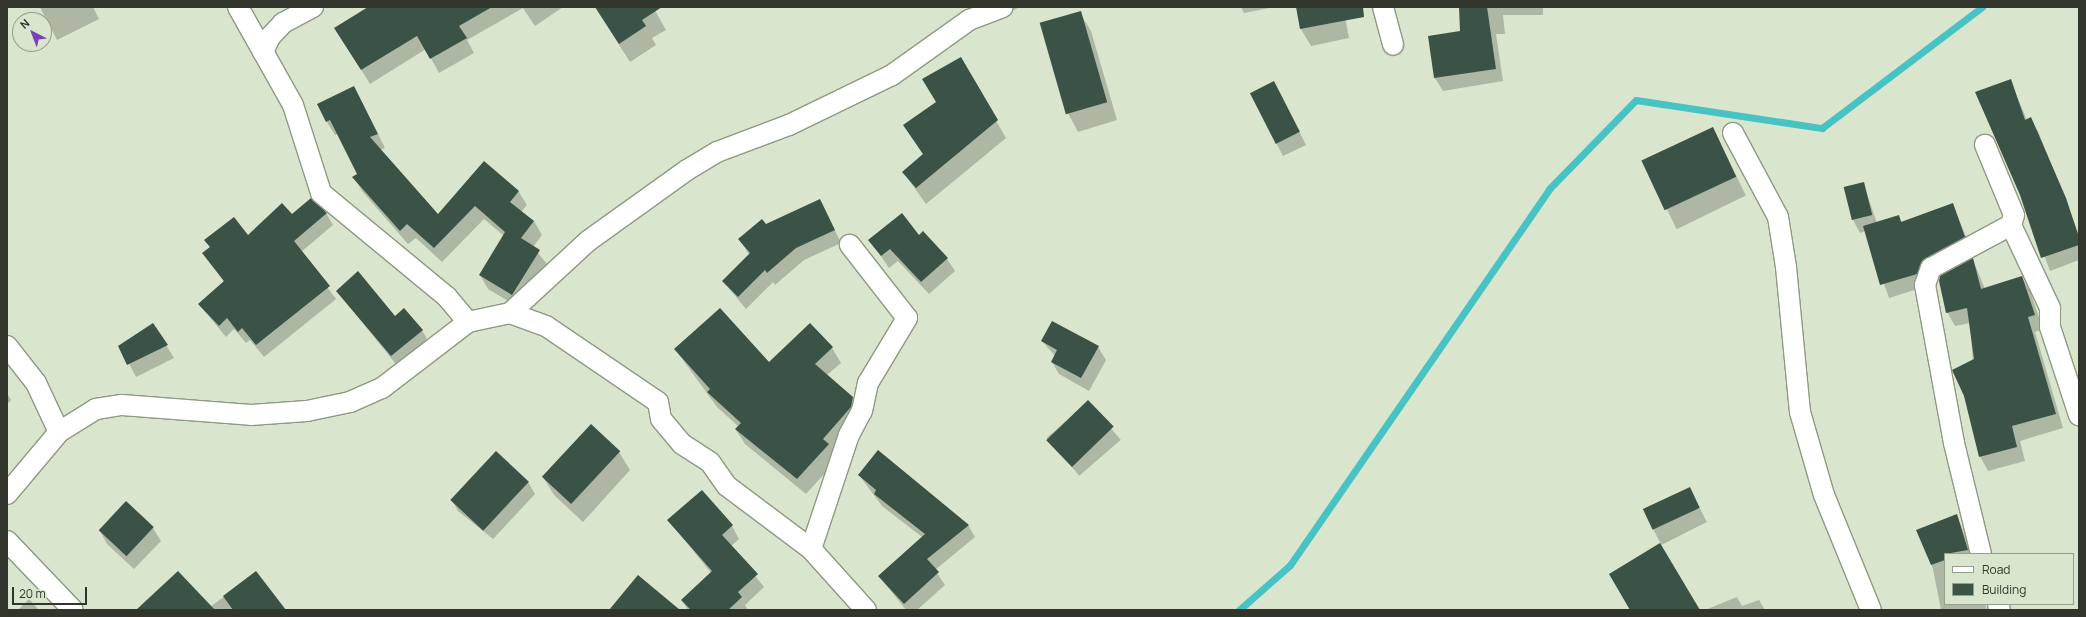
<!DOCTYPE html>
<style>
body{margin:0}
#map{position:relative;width:2086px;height:617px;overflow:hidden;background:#d9e5cc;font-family:Manrope,sans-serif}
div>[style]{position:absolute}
.shadow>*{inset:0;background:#0003;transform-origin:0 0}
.stream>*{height:7px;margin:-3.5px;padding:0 3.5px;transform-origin:3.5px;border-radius:3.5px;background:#48c3c5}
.building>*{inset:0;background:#3b5347;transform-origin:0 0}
.roads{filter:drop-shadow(1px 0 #8e9981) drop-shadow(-1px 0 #8e9981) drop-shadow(0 1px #8e9981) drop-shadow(0 -1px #8e9981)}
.minor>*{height:20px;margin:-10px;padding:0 10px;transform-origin:10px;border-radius:10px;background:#fff}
span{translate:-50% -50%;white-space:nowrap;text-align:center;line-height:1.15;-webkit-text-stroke:4px #d9e5cc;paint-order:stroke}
.frame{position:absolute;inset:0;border:8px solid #31352b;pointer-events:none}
.legend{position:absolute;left:1944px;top:553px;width:130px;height:52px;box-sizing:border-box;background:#d9e5cc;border:1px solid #969f8c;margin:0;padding:5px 7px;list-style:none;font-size:12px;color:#31352b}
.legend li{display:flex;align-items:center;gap:8px;height:20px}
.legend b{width:20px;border:1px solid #969f8c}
.north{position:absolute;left:12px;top:12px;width:40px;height:40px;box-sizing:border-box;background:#d9e5cc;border:1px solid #969f8c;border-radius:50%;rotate:318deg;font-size:11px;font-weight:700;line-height:16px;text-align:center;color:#31352b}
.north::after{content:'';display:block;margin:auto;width:14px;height:18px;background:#7843ba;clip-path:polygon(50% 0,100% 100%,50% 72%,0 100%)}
.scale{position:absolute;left:12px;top:587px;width:75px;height:18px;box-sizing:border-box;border:2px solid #31352b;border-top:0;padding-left:5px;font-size:12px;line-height:14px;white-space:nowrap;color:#31352b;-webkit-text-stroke:3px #d9e5cc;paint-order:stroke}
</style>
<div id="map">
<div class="shadow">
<div style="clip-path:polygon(40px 7px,93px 7px,99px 19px,57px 40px)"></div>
<div style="clip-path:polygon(370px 7px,563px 7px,535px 26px,523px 8px,467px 40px,474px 53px,439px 73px,426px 49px,370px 84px,344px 42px)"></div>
<div style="clip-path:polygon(595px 7px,653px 7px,666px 30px,652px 38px,656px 45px,630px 62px)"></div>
<div style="clip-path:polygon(991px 7px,1020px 7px,998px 18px)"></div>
<div style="clip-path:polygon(1241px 7px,1275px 7px,1244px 13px)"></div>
<div style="clip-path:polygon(1297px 7px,1343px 7px,1349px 38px,1311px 46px,1301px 29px)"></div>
<div style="clip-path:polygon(1460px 7px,1543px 7px,1543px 15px,1503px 15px,1505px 34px,1496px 34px,1503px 81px,1443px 91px,1435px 78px,1429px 37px,1461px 32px)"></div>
<div style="clip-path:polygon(1080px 13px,1091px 31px,1117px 120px,1078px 132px,1068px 113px)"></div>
<div style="clip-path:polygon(960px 58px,1006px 138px,926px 204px,903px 172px,923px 155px,905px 125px,937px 103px)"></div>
<div style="clip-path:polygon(2010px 80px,2027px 120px,2030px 119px,2038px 131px,2079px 235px,2079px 260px,2050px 271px,2021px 194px)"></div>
<div style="clip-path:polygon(354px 87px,385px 148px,380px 150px,438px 216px,484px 162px,519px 192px,527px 205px,521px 212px,534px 221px,542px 235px,533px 247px,547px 264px,520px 308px,488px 289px,480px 275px,504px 236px,484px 219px,442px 262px,416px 238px,408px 244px,362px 191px,354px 178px,358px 174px,338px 134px,335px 135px,327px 122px)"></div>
<div style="clip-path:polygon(1251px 93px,1281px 95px,1306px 145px,1283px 156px)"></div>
<div style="left:1713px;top:128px;width:75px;height:77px;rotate:64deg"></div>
<div style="clip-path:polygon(1863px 183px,1877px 223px,1899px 216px,1902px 222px,1952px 204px,1972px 250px,1933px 271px,1924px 287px,1889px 298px,1865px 231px,1860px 233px,1853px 220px,1845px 188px)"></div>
<div style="clip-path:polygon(820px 200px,841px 243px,804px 260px,775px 285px,773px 282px,746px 309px,723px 281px,750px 256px,739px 239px)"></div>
<div style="clip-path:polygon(326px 213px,333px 225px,301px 252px,336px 299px,264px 357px,250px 340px,246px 343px,234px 329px,226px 337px,199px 304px,224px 282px,204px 254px,210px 248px,206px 241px,248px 237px,292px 215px)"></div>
<div style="clip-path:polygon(919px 237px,947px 259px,955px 271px,929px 294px,898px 261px,889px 268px,870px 240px)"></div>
<div style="clip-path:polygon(1973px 260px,1985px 289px,2022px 277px,2030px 291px,2043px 329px,2035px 332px,2063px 428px,2020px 441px,2025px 461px,1988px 471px,1980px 456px,1970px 323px,1955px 326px,1947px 312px)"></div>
<div style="clip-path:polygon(337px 291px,422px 330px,429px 343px,399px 368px)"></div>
<div style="clip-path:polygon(153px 324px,174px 358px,136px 377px,120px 346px)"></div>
<div style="clip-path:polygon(1042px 341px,1098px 347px,1106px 360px,1089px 391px,1059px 374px,1052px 362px,1055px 356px)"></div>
<div style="clip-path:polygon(832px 348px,841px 363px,827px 375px,852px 398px,861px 413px,837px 460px,806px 494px,745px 444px,736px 430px,739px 427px,717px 407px,675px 349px,769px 364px)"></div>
<div style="clip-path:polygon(7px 393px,11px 400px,7px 404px)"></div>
<div style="left:1088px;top:402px;width:50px;height:55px;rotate:49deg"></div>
<div style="clip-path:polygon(591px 426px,619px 452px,630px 470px,583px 522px,554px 495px,543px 477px)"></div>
<div style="clip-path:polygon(859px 475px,968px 525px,975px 537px,935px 570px,945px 585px,917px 610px,906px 610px,879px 576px,922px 537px,882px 506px)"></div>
<div style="clip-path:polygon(528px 482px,535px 494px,493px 539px,458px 511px,452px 500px)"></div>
<div style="left:1690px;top:489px;width:37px;height:51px;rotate:63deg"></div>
<div style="clip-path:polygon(1957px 515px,1972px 554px,1945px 554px,1945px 604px,1985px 604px,1987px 610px,1941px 610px,1933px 569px,1918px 530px)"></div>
<div style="clip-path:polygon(669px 520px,732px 526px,739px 539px,731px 546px,764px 587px,745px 605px,748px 610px,688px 610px,682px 600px,711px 573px)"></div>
<div style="clip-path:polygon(153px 528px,161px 541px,134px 569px,107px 544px,100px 531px)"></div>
<div style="clip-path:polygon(256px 573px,284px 610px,138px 610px,210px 607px)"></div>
<div style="clip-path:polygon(1737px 597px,1742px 606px,1759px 600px,1765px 610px,1705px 610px)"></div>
<div style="clip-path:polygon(29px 599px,39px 610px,18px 610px)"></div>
</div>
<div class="stream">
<div style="left:1239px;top:610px;width:68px;rotate:-41.4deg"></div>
<div style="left:1290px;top:565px;width:457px;rotate:-55.4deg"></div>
<div style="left:1549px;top:189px;width:124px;rotate:-45.7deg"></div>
<div style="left:1636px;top:100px;width:188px;rotate:8.6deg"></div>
<div style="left:1822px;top:128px;width:201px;rotate:-37.1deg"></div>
</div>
<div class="building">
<div style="clip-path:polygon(368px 7px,492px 7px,459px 26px,467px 38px,430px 59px,417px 36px,361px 70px,334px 28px)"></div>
<div style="clip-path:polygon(595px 7px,662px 7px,642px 20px,646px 26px,619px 44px)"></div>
<div style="clip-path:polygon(1296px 7px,1363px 7px,1364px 17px,1300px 29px)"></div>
<div style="clip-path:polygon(1459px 7px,1487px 7px,1496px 69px,1434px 78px,1428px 36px,1460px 31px)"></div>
<div style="left:1081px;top:11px;width:95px;height:43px;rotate:74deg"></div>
<div style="clip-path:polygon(961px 57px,998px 120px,916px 188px,902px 172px,923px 154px,903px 125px,936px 102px,922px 79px)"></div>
<div style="clip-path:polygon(2011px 79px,2025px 120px,2031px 117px,2066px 198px,2079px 237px,2079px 245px,2041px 258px,2020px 195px,1975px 92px)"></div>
<div style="left:1274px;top:81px;width:57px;height:27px;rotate:63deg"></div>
<div style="clip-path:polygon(354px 86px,378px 134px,370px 137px,438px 214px,484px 161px,519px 191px,510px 202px,534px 221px,521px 238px,540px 250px,512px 295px,479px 275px,505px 232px,475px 206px,434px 248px,407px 224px,400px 231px,352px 177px,357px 174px,330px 120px,326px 122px,317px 104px)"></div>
<div style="left:1713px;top:127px;width:55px;height:79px;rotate:65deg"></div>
<div style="left:1864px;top:182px;width:34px;height:21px;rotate:76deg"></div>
<div style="clip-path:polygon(311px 198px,327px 213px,294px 241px,330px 286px,256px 345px,242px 328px,238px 332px,227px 318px,219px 326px,198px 304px,224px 281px,202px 253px,210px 247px,204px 240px,234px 217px,248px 235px,282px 203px,292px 214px)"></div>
<div style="clip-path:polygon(820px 199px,835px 230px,796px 248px,767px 273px,765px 270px,738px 297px,722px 281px,750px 253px,738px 239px,762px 219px,766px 224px)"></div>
<div style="clip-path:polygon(1953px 203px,1965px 237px,1926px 258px,1917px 274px,1880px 285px,1863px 226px,1899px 215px,1901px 222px)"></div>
<div style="clip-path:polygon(902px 213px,919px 235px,923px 231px,948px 258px,921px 282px,890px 249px,881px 256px,868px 240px)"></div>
<div style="clip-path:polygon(1973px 258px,1981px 289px,2022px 276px,2035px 315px,2028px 317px,2056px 414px,2012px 426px,2017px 447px,1979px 457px,1964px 396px,1952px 370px,1974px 359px,1967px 308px,1946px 313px,1939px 281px,1940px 276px)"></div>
<div style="clip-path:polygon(358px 271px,395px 316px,404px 308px,423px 330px,391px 356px,336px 291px)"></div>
<div style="clip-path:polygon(720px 308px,769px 362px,810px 323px,833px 347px,815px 364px,853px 397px,851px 407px,823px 439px,829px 444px,797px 479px,735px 429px,741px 423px,707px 392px,710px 389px,674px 349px)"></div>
<div style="clip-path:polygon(1052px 321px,1099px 346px,1081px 378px,1051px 362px,1057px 350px,1041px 341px)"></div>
<div style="clip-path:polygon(153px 323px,168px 345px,127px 365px,118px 346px)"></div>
<div style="left:1088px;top:400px;width:37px;height:58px;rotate:46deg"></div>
<div style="left:591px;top:424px;width:40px;height:72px;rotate:43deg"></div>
<div style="clip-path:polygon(878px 450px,969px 525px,927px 559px,939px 572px,904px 604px,878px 576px,925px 534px,874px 494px,876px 490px,858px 475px)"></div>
<div style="left:496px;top:451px;width:45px;height:67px;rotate:43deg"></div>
<div style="left:1690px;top:487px;width:23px;height:52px;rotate:65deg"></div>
<div style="clip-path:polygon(702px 490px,733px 525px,722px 535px,758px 574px,738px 592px,742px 597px,728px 610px,691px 610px,681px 600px,712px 571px,667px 520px)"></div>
<div style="left:126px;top:501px;width:38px;height:40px;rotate:43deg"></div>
<div style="clip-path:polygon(1957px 514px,1968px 550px,1945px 554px,1945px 560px,1931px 565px,1916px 530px)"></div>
<div style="clip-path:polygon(1660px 543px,1700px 610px,1630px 610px,1609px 574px)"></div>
<div style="clip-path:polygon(178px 571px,215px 610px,136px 610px)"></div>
<div style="clip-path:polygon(256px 571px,286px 610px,233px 610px,223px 596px)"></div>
<div style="clip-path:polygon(638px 575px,680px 610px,609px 610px)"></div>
</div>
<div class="roads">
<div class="minor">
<div style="left:238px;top:7px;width:112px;rotate:60.7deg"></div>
<div style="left:293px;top:105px;width:92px;rotate:72.3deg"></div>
<div style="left:321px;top:193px;width:163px;rotate:39.5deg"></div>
<div style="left:447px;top:297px;width:33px;rotate:50deg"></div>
<div style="left:1383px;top:7px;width:39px;rotate:75deg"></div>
<div style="left:263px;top:52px;width:17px;rotate:-65deg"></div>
<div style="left:270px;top:37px;width:19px;rotate:-47deg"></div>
<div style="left:283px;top:23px;width:34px;rotate:-28deg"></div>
<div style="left:1733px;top:133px;width:95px;rotate:61.8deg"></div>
<div style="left:1778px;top:217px;width:51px;rotate:80.9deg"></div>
<div style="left:1786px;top:267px;width:146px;rotate:84.5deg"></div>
<div style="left:1800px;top:412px;width:86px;rotate:73.9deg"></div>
<div style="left:1824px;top:495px;width:124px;rotate:67.8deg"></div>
<div style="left:2011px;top:225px;width:92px;rotate:64.8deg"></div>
<div style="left:2050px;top:308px;width:19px;rotate:90deg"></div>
<div style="left:2050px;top:327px;width:93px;rotate:71.8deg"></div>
<div style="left:510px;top:313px;width:106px;rotate:-42.7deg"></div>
<div style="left:588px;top:241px;width:122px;rotate:-35.6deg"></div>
<div style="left:687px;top:170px;width:35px;rotate:-31deg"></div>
<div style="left:717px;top:152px;width:77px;rotate:-20.6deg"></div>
<div style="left:789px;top:125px;width:114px;rotate:-25.9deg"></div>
<div style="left:892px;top:75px;width:95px;rotate:-35.5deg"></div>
<div style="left:969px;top:20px;width:36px;rotate:-21deg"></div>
<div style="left:7px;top:346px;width:47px;rotate:51.9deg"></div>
<div style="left:36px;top:383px;width:54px;rotate:64.9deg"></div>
<div style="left:7px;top:494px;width:81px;rotate:-50deg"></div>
<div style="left:59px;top:432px;width:44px;rotate:-31.9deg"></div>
<div style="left:96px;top:409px;width:26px;rotate:-9deg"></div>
<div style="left:122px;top:405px;width:129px;rotate:4.4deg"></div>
<div style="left:251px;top:415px;width:56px;rotate:-4.1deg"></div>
<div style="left:307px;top:411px;width:44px;rotate:-11.8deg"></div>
<div style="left:350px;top:402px;width:35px;rotate:-24deg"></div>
<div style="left:382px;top:388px;width:108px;rotate:-37.5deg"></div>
<div style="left:468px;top:322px;width:43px;rotate:-12.1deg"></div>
<div style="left:510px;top:313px;width:38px;rotate:20deg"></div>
<div style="left:546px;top:326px;width:135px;rotate:34.2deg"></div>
<div style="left:658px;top:402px;width:17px;rotate:80deg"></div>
<div style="left:661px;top:419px;width:33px;rotate:50deg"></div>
<div style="left:682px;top:444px;width:33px;rotate:33deg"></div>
<div style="left:710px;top:462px;width:29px;rotate:55deg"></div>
<div style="left:727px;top:486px;width:105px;rotate:36.9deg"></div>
<div style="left:811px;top:549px;width:82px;rotate:48deg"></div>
<div style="left:7px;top:541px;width:95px;rotate:46.3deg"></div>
<div style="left:811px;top:549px;width:120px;rotate:-71.6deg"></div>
<div style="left:849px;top:435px;width:27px;rotate:-62deg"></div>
<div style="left:862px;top:411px;width:29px;rotate:-78deg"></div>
<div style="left:868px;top:383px;width:76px;rotate:-59deg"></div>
<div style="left:907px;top:318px;width:93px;rotate:-128deg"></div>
<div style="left:1981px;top:554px;width:114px;rotate:-103.7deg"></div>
<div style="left:1954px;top:443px;width:161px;rotate:-100.4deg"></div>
<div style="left:1925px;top:285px;width:18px;rotate:-71deg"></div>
<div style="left:1931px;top:268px;width:91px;rotate:-28.3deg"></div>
<div style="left:2011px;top:225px;width:10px;rotate:-73deg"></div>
<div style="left:2014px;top:215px;width:76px;rotate:-112.5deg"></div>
<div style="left:1998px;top:604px;width:6px;rotate:72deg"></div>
</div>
</div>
<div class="frame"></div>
<ul class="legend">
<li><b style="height:5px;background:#fff"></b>Road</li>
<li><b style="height:11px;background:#3b5347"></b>Building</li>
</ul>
<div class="north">N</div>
<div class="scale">20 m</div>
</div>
